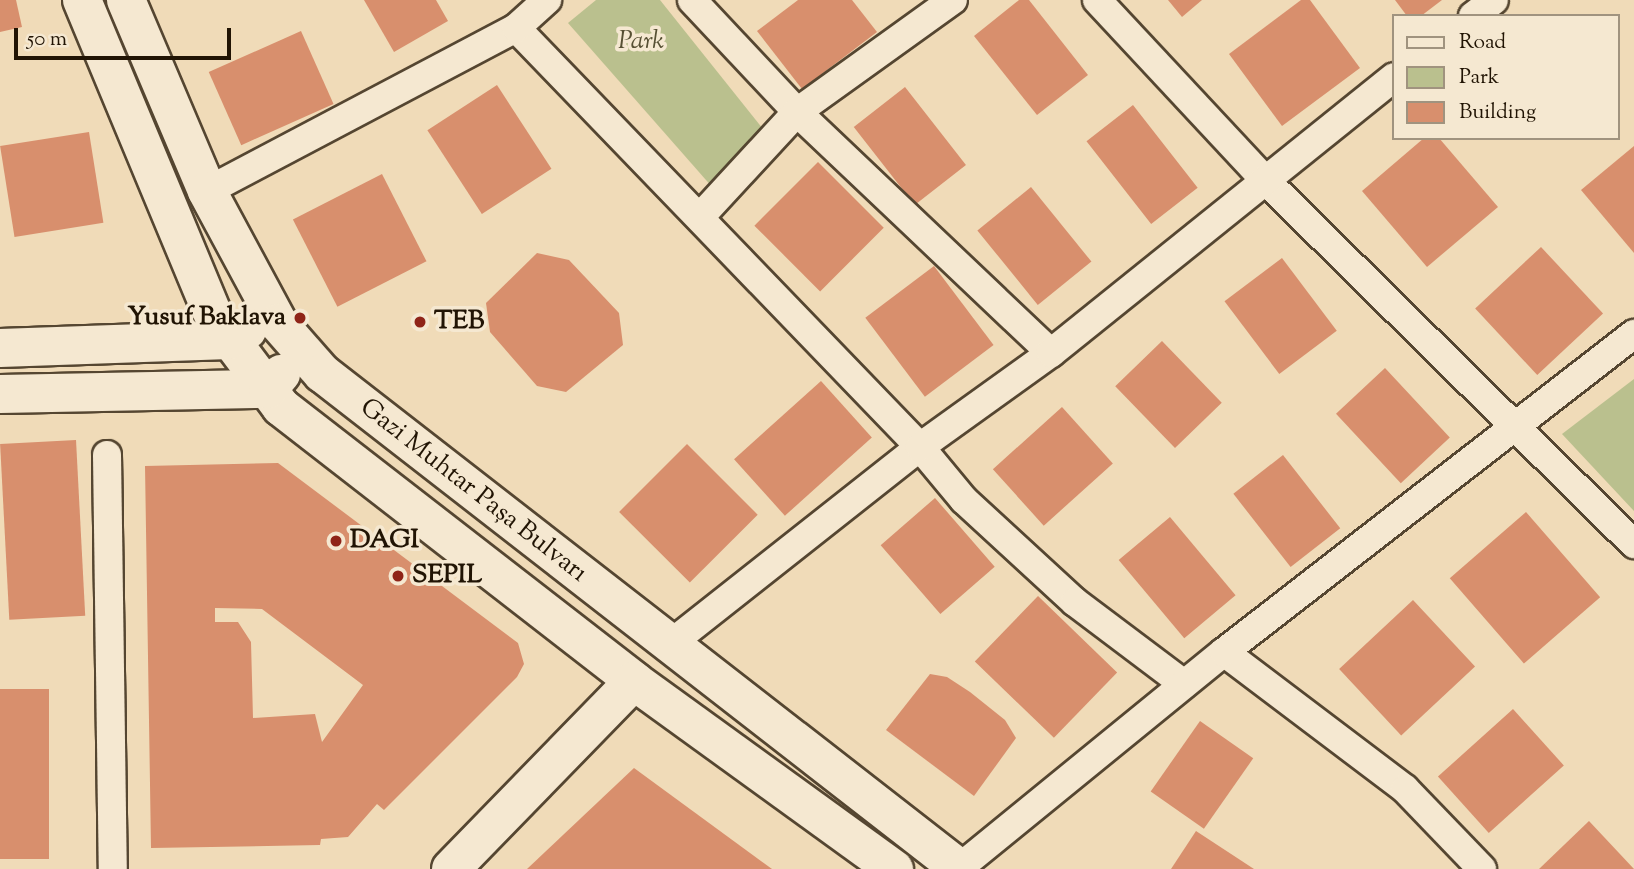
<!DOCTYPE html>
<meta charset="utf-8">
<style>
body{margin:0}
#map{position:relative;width:1634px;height:869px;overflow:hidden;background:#f0dbb8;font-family:"Sorts Mill Goudy",serif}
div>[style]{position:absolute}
.green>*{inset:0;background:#bac08e}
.building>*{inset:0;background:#d88f6d;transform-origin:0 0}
.roads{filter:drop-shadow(2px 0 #554631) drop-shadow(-2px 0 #554631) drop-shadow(0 2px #554631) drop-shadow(0 -2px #554631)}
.street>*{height:28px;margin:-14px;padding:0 14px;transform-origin:14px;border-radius:14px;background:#f5e8d1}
.secondary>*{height:38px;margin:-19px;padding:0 19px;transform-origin:19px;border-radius:19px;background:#f5e8d1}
.dots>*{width:19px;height:19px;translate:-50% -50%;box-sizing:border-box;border:4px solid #f5e8d1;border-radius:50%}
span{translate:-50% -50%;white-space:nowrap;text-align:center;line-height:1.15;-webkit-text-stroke:7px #f5e8d1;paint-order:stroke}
.park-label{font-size:26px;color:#575034;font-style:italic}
.poi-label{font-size:26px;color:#211404;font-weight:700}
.right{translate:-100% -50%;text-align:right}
.left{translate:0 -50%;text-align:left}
.street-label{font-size:26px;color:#211404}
.legend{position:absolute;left:1392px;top:14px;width:228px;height:126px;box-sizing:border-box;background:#f5e8d1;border:2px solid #a0937f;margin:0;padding:9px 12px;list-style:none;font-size:21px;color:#211404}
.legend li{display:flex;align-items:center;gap:14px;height:35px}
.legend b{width:35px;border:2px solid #a0937f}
.scale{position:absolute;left:14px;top:28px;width:217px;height:32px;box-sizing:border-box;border:4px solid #211404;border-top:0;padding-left:9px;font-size:21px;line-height:24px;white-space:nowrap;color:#211404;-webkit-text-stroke:5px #f5e8d1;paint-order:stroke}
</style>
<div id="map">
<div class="green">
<div style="clip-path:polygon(596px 0,660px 0,771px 139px,713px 188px,568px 23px)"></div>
<div style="clip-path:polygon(1634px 379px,1634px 511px,1562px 434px)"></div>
</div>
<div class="building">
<div style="clip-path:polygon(0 0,16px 0,22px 27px,0 32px)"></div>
<div style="clip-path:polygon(364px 0,436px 0,448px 21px,394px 52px)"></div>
<div style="clip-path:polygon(798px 0,852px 0,877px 32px,802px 89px,757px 31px)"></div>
<div style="clip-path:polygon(1019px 0,1029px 0,1088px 75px,1037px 115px,974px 36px)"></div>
<div style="clip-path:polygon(1168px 0,1202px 0,1182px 17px)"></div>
<div style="clip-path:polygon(1301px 0,1310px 0,1360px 68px,1282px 126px,1229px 54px)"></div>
<div style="clip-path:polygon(1395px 0,1442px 0,1421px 16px,1407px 16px)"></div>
<div style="left:301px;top:31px;width:80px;height:101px;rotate:66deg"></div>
<div style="left:497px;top:85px;width:100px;height:83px;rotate:57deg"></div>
<div style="left:905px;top:87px;width:99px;height:65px;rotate:52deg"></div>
<div style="left:1133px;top:105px;width:105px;height:59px;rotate:52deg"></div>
<div style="left:89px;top:132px;width:92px;height:90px;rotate:81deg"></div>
<div style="clip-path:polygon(1424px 138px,1439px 138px,1498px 207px,1427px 267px,1362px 191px)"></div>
<div style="clip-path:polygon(1634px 146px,1634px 253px,1581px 190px)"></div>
<div style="left:818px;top:162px;width:93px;height:90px;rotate:45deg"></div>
<div style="left:382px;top:174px;width:98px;height:100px;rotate:63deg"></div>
<div style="left:1031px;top:187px;width:96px;height:69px;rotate:51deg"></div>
<div style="left:1541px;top:247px;width:91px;height:90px;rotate:47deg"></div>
<div style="clip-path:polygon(537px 253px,569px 260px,619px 313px,623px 345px,566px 392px,537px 386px,490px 332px,486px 303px)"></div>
<div style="left:1282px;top:258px;width:91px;height:72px;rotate:53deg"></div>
<div style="left:934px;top:266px;width:99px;height:86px;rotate:53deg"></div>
<div style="left:1162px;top:341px;width:86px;height:65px;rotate:46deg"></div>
<div style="left:1385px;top:368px;width:95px;height:67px;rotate:47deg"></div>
<div style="left:821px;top:381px;width:76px;height:117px;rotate:48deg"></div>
<div style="left:1062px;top:407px;width:76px;height:93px;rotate:48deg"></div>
<div style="left:76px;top:440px;width:176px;height:76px;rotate:87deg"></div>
<div style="left:687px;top:444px;width:100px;height:96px;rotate:45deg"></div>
<div style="left:1283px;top:455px;width:93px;height:63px;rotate:52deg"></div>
<div style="clip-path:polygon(evenodd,278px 463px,518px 643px,524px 664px,517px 677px,384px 810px,377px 804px,348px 837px,321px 839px,320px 845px,151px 848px,145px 466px,278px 463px,215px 608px,262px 609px,363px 685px,322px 742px,315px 714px,253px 718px,251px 642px,238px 622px,215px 622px,215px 608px)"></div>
<div style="left:935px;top:498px;width:91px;height:72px;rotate:49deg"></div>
<div style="left:1526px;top:512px;width:113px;height:101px;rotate:49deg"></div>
<div style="left:1170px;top:517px;width:102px;height:67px;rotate:50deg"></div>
<div style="left:1038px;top:596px;width:110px;height:91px;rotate:44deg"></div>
<div style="left:1413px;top:600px;width:91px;height:101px;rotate:47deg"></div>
<div style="clip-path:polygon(930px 674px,947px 677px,970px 692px,1005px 720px,1016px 738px,974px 796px,886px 730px)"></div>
<div style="left:0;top:689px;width:49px;height:170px"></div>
<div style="left:1513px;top:709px;width:76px;height:101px;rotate:48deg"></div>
<div style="left:1200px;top:721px;width:65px;height:86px;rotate:35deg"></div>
<div style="clip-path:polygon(634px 768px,772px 869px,527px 869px)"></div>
<div style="clip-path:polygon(1589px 821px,1634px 869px,1539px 869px)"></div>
<div style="clip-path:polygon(1196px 831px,1254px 869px,1171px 869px)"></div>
</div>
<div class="roads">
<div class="street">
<div style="left:692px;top:0;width:154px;rotate:46.8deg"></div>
<div style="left:797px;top:112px;width:350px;rotate:43.5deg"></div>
<div style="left:1097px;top:0;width:245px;rotate:47deg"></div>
<div style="left:1264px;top:179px;width:520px;rotate:44.61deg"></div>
<div style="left:1473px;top:16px;width:26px;rotate:-37deg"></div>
<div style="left:516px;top:28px;width:582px;rotate:46.04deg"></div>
<div style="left:920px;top:447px;width:69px;rotate:50.3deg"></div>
<div style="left:964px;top:500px;width:151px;rotate:42.6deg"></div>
<div style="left:1075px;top:602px;width:136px;rotate:37deg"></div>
<div style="left:207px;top:191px;width:349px;rotate:-27.8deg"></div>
<div style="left:516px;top:28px;width:42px;rotate:-42.1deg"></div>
<div style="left:700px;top:217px;width:143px;rotate:-47.3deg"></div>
<div style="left:797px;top:112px;width:192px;rotate:-35.7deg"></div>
<div style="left:107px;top:455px;width:414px;rotate:89.2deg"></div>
<div style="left:669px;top:645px;width:320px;rotate:-38.3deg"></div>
<div style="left:920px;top:447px;width:161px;rotate:-35.7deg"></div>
<div style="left:1051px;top:353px;width:440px;rotate:-38.8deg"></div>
<div style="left:1224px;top:652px;width:227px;rotate:37.1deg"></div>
<div style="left:1405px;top:789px;width:111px;rotate:46.1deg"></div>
<div style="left:959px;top:868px;width:342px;rotate:-39.2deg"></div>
<div style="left:1224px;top:652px;width:519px;rotate:-37.8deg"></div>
</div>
<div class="secondary">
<div style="left:82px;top:0;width:346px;rotate:67.4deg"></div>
<div style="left:215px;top:319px;width:110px;rotate:53.1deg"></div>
<div style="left:281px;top:407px;width:447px;rotate:37.8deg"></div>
<div style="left:634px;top:681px;width:321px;rotate:35.9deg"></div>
<div style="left:126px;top:0;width:207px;rotate:67deg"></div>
<div style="left:207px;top:191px;width:150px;rotate:61.7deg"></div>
<div style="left:278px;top:323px;width:67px;rotate:48.7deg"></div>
<div style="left:322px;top:373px;width:808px;rotate:37.86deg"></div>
<div style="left:0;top:348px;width:229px;rotate:-2deg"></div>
<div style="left:229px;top:340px;width:21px;rotate:-29deg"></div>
<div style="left:0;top:394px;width:268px;rotate:-1.1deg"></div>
<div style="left:268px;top:389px;width:20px;rotate:-49deg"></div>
<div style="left:451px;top:869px;width:262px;rotate:-45.8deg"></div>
</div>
</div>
<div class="dots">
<div style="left:300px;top:318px;background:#8f2418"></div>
<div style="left:420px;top:322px;background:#8f2418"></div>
<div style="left:336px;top:541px;background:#8f2418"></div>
<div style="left:398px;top:576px;background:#8f2418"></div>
</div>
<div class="park-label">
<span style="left:641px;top:42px">Park</span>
</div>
<div class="poi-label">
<span class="right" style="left:286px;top:318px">Yusuf Baklava</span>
<span class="left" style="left:434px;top:322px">TEB</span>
<span class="left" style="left:350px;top:541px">DAGI</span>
<span class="left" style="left:412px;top:576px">SEPIL</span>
</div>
<div class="street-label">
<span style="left:473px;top:491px;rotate:38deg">Gazi Muhtar Paşa Bulvarı</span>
</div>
<ul class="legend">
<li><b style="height:9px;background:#f5e8d1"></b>Road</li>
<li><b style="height:19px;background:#bac08e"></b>Park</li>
<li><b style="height:19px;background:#d88f6d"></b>Building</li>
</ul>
<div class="scale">50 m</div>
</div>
